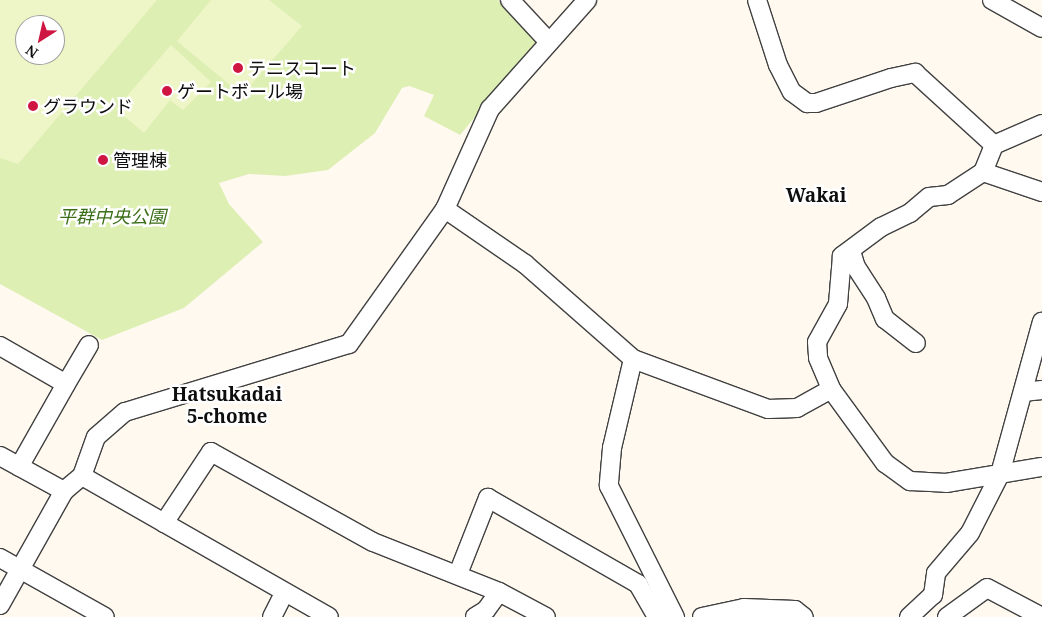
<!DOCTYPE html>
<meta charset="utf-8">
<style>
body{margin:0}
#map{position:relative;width:1042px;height:617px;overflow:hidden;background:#fff9f0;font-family:"Noto Serif","Noto Sans JP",serif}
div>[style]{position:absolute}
.green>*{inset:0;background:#deefb4}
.pitch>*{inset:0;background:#eef5c7}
.roads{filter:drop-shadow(1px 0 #414141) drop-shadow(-1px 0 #414141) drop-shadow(0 1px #414141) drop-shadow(0 -1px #414141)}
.minor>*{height:18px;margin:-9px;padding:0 9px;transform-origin:9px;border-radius:9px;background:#fff}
.dots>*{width:14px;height:14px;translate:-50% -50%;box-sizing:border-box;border:2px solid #fff;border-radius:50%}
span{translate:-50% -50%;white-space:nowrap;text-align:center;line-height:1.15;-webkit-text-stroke:5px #fff;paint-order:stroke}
.poi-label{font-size:18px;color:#0e0e0e}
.left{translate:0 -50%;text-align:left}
.park-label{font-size:18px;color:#3a6e17;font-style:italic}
.neighbourhood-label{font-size:19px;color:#0e0e0e;font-weight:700}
.north{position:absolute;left:15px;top:15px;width:50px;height:50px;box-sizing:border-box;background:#fff;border:1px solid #9f9f9f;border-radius:50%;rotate:215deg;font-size:14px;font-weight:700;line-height:20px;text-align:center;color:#0e0e0e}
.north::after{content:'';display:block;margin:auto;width:18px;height:22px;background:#cf1642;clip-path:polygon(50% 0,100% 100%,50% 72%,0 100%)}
</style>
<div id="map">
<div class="green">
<div style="clip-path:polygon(evenodd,0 0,498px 0,538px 42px,460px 135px,424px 116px,434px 95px,409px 86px,402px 88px,375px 133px,328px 170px,285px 176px,249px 174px,219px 183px,229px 204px,263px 242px,184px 308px,102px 340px,0 284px,0 0,25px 25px,55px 25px,55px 55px,25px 55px,25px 25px)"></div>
</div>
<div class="pitch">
<div style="clip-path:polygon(evenodd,0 0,157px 0,18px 164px,0 158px,0 0,25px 25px,55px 25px,55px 55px,25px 55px,25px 25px)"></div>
<div style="clip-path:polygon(211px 0,269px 0,302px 26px,242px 95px,177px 41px)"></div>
<div style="clip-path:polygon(171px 45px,211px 82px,183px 110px,170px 100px,144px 133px,116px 109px)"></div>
</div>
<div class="roads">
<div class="minor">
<div style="left:510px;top:0;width:56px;rotate:47.2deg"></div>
<div style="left:757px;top:0;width:68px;rotate:72.1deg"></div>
<div style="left:778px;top:65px;width:30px;rotate:63deg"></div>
<div style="left:792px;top:92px;width:19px;rotate:36deg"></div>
<div style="left:807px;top:103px;width:9px"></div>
<div style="left:816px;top:103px;width:79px;rotate:-18.4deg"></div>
<div style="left:891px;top:78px;width:25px;rotate:-12deg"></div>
<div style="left:915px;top:73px;width:107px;rotate:42.3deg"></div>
<div style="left:992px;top:0;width:57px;rotate:29.2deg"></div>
<div style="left:1042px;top:124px;width:52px;rotate:156.4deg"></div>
<div style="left:994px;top:145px;width:29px;rotate:112deg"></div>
<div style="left:983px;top:172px;width:42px;rotate:146.7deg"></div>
<div style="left:948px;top:195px;width:19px;rotate:174deg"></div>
<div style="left:929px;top:197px;width:25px;rotate:140deg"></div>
<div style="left:910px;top:213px;width:32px;rotate:154deg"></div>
<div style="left:881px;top:227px;width:49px;rotate:143.4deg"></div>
<div style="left:842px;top:256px;width:48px;rotate:94.8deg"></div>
<div style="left:838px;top:304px;width:43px;rotate:118.9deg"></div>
<div style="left:817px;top:342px;width:16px;rotate:86deg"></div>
<div style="left:818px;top:358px;width:34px;rotate:67deg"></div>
<div style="left:831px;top:389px;width:92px;rotate:53.9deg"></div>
<div style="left:885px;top:463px;width:31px;rotate:36deg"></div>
<div style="left:910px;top:481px;width:36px;rotate:3deg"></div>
<div style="left:946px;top:483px;width:97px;rotate:-9.5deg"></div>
<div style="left:983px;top:172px;width:62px;rotate:18.7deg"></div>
<div style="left:445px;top:209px;width:97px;rotate:34.5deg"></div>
<div style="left:525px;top:264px;width:144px;rotate:41.3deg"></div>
<div style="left:633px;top:359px;width:144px;rotate:20.3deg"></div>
<div style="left:768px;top:409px;width:29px;rotate:-2deg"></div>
<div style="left:797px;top:408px;width:39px;rotate:-29deg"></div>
<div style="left:851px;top:251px;width:17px;rotate:73deg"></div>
<div style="left:856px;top:267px;width:37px;rotate:57deg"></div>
<div style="left:876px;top:298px;width:23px;rotate:67deg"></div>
<div style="left:885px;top:319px;width:39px;rotate:38deg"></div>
<div style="left:0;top:346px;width:76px;rotate:29.9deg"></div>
<div style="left:66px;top:384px;width:95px;rotate:119.5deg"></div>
<div style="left:633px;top:359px;width:91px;rotate:103.3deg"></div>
<div style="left:612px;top:448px;width:38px;rotate:95deg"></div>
<div style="left:609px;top:486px;width:147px;rotate:63.3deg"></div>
<div style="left:66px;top:384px;width:45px;rotate:-59.5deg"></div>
<div style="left:1023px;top:392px;width:19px;rotate:-6deg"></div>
<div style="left:0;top:456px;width:73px;rotate:28.7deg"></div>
<div style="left:82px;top:476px;width:284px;rotate:29.7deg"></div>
<div style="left:164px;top:523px;width:85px;rotate:-56.5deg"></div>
<div style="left:211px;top:452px;width:185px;rotate:29.1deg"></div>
<div style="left:373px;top:542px;width:136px;rotate:21.6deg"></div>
<div style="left:0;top:558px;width:120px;rotate:29.3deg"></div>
<div style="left:458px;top:574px;width:82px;rotate:-68.5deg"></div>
<div style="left:488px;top:498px;width:173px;rotate:29.8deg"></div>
<div style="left:638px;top:584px;width:38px;rotate:60deg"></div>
<div style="left:0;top:605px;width:131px;rotate:-60.7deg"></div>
<div style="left:64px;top:491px;width:23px;rotate:-40deg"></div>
<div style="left:82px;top:476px;width:41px;rotate:-70.3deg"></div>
<div style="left:96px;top:437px;width:38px;rotate:-41deg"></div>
<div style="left:125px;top:412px;width:234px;rotate:-16.9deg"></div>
<div style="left:349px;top:344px;width:166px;rotate:-54.6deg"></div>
<div style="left:445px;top:209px;width:110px;rotate:-65.8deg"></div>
<div style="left:490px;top:109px;width:146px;rotate:-48.3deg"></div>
<div style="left:272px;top:617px;width:27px;rotate:-63deg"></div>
<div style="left:475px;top:617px;width:13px;rotate:-32deg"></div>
<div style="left:486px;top:610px;width:22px;rotate:-54deg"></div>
<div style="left:499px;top:592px;width:53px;rotate:28deg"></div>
<div style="left:702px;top:617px;width:43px;rotate:-12.1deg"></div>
<div style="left:744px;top:608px;width:51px;rotate:2.2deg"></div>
<div style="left:795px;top:610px;width:11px;rotate:38deg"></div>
<div style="left:909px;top:617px;width:33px;rotate:-43deg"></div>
<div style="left:933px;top:595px;width:22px;rotate:-82deg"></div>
<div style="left:936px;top:573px;width:52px;rotate:-49.6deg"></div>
<div style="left:970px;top:533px;width:66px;rotate:-63deg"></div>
<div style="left:1000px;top:474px;width:158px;rotate:-74.6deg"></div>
<div style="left:947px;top:617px;width:49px;rotate:-35.9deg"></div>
<div style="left:987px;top:588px;width:62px;rotate:27.8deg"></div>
</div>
</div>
<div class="dots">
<div style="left:238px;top:68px;background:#cf1642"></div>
<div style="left:167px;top:91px;background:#cf1642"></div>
<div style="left:33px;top:106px;background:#cf1642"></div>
<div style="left:103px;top:160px;background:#cf1642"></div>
</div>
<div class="poi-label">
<span class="left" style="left:248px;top:68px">テニスコート</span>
<span class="left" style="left:177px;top:91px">ゲートボール場</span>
<span class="left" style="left:43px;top:106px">グラウンド</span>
<span class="left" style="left:113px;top:160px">管理棟</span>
</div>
<div class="park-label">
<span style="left:112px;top:216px">平群中央公園</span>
</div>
<div class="neighbourhood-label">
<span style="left:816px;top:196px">Wakai</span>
<span style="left:227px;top:406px">Hatsukadai<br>5-chome</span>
</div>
<div class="north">N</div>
</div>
